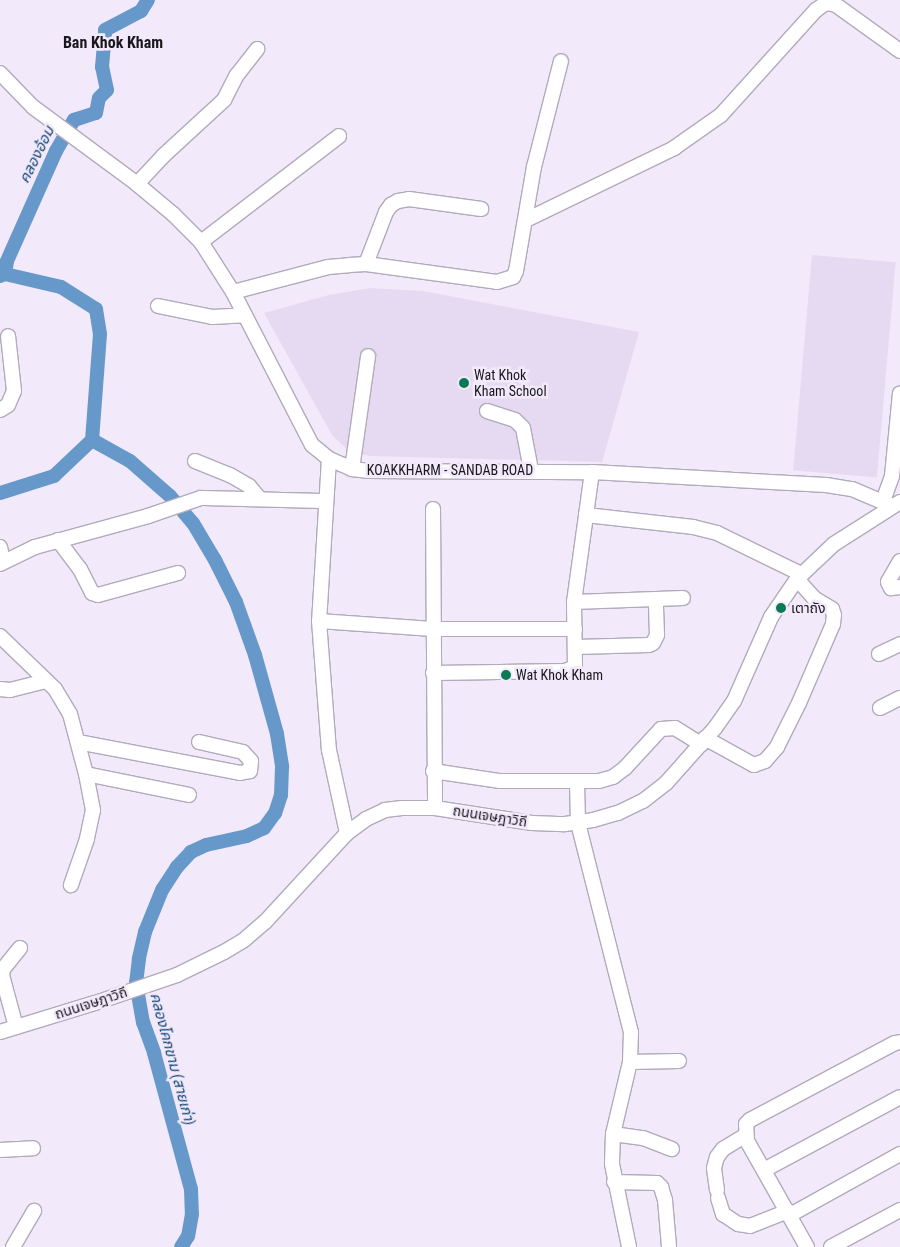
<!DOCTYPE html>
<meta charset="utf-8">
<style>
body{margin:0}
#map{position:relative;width:900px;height:1247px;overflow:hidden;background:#f2e9fb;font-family:"Roboto Condensed","Noto Sans Thai",sans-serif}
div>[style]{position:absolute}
.built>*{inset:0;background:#e6daf2;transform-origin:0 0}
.canal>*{height:14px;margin:-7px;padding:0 7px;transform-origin:7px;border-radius:7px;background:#6798ca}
.roads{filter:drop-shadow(1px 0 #b2aaba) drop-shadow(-1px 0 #b2aaba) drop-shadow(0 1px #b2aaba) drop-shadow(0 -1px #b2aaba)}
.minor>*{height:14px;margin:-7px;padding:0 7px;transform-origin:7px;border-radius:7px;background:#fff}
.dots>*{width:14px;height:14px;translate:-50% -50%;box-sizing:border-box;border:2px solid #f2e9fb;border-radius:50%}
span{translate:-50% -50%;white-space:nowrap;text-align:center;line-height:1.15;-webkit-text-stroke:5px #f2e9fb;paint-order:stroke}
.poi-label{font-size:14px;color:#1a171d}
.left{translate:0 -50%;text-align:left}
.street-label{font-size:14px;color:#1a171d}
.water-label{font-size:15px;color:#0f4574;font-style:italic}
.quarter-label{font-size:16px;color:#1a171d;font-weight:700}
</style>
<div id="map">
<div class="built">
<div style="left:812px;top:255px;width:84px;height:216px;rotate:5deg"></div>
<div style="clip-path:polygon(370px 288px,423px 291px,639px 332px,602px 462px,369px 456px,349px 451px,332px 435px,264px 313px,329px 295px)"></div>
</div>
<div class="canal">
<div style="left:5px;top:274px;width:13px;rotate:-81deg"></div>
<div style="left:7px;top:261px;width:120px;rotate:-66deg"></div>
<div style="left:56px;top:151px;width:36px;rotate:-60deg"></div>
<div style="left:74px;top:120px;width:23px;rotate:-18deg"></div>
<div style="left:96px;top:113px;width:15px;rotate:-79deg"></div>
<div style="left:99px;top:98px;width:11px;rotate:-45deg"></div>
<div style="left:107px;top:90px;width:24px;rotate:-102deg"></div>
<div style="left:102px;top:67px;width:37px;rotate:-85deg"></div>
<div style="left:105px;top:30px;width:41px;rotate:-27.8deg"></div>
<div style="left:141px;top:11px;width:13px;rotate:-58deg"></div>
<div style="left:0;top:276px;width:5px;rotate:-22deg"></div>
<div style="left:5px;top:274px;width:57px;rotate:13.1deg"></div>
<div style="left:61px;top:287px;width:41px;rotate:32.2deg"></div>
<div style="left:96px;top:309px;width:25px;rotate:81deg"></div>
<div style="left:100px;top:334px;width:106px;rotate:94.3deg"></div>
<div style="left:92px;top:440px;width:43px;rotate:28.9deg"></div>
<div style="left:130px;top:461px;width:53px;rotate:41.2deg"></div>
<div style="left:170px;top:496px;width:35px;rotate:50deg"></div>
<div style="left:193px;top:523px;width:43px;rotate:59.3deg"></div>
<div style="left:215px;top:560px;width:47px;rotate:63.4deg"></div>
<div style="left:236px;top:602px;width:56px;rotate:70.3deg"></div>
<div style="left:255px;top:655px;width:82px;rotate:74.4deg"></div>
<div style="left:277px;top:734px;width:33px;rotate:81deg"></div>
<div style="left:282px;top:767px;width:28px;rotate:92deg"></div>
<div style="left:281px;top:795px;width:19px;rotate:108deg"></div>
<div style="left:275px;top:813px;width:19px;rotate:126deg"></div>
<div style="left:264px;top:828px;width:19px;rotate:155deg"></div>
<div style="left:247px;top:836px;width:42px;rotate:167.6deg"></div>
<div style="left:206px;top:845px;width:17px;rotate:155deg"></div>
<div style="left:191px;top:852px;width:21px;rotate:133deg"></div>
<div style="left:177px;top:867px;width:27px;rotate:123deg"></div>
<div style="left:162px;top:890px;width:45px;rotate:112deg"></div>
<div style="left:145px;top:932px;width:28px;rotate:103deg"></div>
<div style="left:139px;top:959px;width:24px;rotate:97deg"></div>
<div style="left:136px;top:983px;width:40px;rotate:80deg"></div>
<div style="left:143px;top:1022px;width:33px;rotate:70deg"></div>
<div style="left:154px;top:1053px;width:141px;rotate:74.8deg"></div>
<div style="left:191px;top:1189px;width:25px;rotate:88deg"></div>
<div style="left:192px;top:1214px;width:22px;rotate:100deg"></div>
<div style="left:188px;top:1236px;width:13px;rotate:122deg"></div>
<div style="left:0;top:493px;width:57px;rotate:-17.5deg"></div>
<div style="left:54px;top:476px;width:52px;rotate:-43.5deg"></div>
</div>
<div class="roads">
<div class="minor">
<div style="left:0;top:73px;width:47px;rotate:45.9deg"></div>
<div style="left:33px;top:107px;width:129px;rotate:36.5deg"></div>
<div style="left:137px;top:184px;width:47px;rotate:39.8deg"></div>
<div style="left:173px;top:214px;width:40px;rotate:45deg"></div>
<div style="left:201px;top:242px;width:59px;rotate:57.4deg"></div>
<div style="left:233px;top:292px;width:172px;rotate:62.7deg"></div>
<div style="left:312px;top:445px;width:22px;rotate:39deg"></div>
<div style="left:329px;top:459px;width:25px;rotate:23deg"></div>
<div style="left:352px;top:469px;width:17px;rotate:7deg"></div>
<div style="left:369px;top:471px;width:223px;rotate:0.3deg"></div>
<div style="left:592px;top:472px;width:234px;rotate:3.2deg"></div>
<div style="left:826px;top:485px;width:26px;rotate:9deg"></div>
<div style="left:852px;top:489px;width:43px;rotate:23deg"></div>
<div style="left:137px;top:184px;width:38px;rotate:-47deg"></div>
<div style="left:163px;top:156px;width:83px;rotate:-42.6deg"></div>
<div style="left:224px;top:100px;width:28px;rotate:-63deg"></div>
<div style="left:237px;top:75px;width:33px;rotate:-52deg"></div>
<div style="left:526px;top:220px;width:165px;rotate:-25.9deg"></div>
<div style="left:674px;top:148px;width:57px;rotate:-35.1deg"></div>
<div style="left:721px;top:115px;width:142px;rotate:-47.9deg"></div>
<div style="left:816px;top:10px;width:12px;rotate:-35deg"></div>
<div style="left:826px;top:3px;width:10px;rotate:11deg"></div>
<div style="left:836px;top:5px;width:79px;rotate:35.7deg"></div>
<div style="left:201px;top:242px;width:174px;rotate:-37.5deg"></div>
<div style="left:366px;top:264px;width:56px;rotate:-69deg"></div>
<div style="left:386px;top:212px;width:9px;rotate:-54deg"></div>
<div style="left:391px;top:205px;width:8px;rotate:-30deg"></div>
<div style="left:398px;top:201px;width:11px;rotate:-10deg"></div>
<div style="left:409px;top:199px;width:73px;rotate:7.9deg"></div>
<div style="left:233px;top:292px;width:98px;rotate:-14.7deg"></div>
<div style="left:328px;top:267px;width:21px;rotate:-5deg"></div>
<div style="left:349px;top:265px;width:17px;rotate:-3deg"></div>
<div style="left:366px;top:264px;width:132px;rotate:7.8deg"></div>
<div style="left:497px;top:282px;width:17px;rotate:-17deg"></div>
<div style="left:513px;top:277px;width:7px;rotate:-63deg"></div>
<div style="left:516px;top:271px;width:106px;rotate:-80.2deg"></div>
<div style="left:534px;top:167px;width:109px;rotate:-75.7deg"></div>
<div style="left:158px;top:306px;width:55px;rotate:11.5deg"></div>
<div style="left:212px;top:317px;width:33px;rotate:-3deg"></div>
<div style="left:0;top:410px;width:9px;rotate:-32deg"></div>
<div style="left:8px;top:405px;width:15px;rotate:-67deg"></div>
<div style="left:14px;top:391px;width:55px;rotate:-96.2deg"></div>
<div style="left:487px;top:411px;width:29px;rotate:18deg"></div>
<div style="left:515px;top:420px;width:11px;rotate:45deg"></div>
<div style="left:523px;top:428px;width:43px;rotate:79.2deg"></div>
<div style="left:329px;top:459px;width:162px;rotate:93.5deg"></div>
<div style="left:319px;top:621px;width:129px;rotate:85.6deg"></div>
<div style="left:329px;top:750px;width:85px;rotate:77.8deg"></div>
<div style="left:195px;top:461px;width:38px;rotate:22deg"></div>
<div style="left:230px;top:475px;width:22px;rotate:30deg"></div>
<div style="left:249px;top:486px;width:17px;rotate:50deg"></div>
<div style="left:352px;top:469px;width:114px;rotate:-81.9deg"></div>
<div style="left:883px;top:501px;width:27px;rotate:-70deg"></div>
<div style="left:892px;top:476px;width:83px;rotate:-84.5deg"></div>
<div style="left:433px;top:509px;width:299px;rotate:89.6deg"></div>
<div style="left:586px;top:515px;width:43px;rotate:-82.1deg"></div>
<div style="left:58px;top:540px;width:36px;rotate:53deg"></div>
<div style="left:80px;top:569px;width:27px;rotate:63deg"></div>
<div style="left:92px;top:593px;width:6px;rotate:18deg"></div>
<div style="left:98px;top:595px;width:83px;rotate:-15.4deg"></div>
<div style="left:0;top:547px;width:14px;rotate:78deg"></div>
<div style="left:900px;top:561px;width:24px;rotate:120deg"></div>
<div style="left:888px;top:582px;width:7px;rotate:63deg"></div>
<div style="left:891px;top:588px;width:9px;rotate:-6deg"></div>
<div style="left:0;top:564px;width:39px;rotate:-26deg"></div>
<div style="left:35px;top:547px;width:117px;rotate:-15.3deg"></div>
<div style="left:148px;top:516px;width:56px;rotate:-18.8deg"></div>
<div style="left:201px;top:498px;width:124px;rotate:1.4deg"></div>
<div style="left:574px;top:602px;width:109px;rotate:-2.1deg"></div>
<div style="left:319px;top:621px;width:114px;rotate:4deg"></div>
<div style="left:433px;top:629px;width:142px"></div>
<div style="left:0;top:636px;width:76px;rotate:43.9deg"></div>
<div style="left:55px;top:689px;width:29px;rotate:59deg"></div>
<div style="left:70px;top:714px;width:62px;rotate:75.1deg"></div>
<div style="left:86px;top:774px;width:37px;rotate:79deg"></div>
<div style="left:93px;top:810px;width:30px;rotate:102deg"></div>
<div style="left:87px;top:839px;width:49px;rotate:109.2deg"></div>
<div style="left:576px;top:647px;width:73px;rotate:-1.6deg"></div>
<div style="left:649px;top:645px;width:4px;rotate:-27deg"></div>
<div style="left:653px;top:643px;width:9px;rotate:-63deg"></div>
<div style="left:657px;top:635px;width:36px;rotate:-92deg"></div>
<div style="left:879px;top:654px;width:23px;rotate:-25deg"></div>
<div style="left:433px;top:673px;width:132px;rotate:-0.9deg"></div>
<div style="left:565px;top:671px;width:11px;rotate:-22deg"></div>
<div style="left:575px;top:667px;width:65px;rotate:-90.9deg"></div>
<div style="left:574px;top:602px;width:88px;rotate:-82.1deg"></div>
<div style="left:586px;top:515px;width:108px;rotate:6.4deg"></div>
<div style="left:693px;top:527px;width:25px;rotate:14deg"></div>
<div style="left:717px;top:533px;width:93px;rotate:26deg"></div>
<div style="left:0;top:689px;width:10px;rotate:6deg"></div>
<div style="left:10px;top:690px;width:37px;rotate:-14deg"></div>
<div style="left:880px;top:708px;width:22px;rotate:-27deg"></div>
<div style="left:705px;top:738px;width:56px;rotate:28.9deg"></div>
<div style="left:754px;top:765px;width:12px;rotate:-20deg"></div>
<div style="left:765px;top:761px;width:18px;rotate:-49deg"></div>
<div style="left:777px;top:747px;width:49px;rotate:-63.4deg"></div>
<div style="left:799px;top:703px;width:86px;rotate:-66.7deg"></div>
<div style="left:833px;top:624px;width:9px;rotate:-84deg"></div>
<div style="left:834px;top:615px;width:6px;rotate:-108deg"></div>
<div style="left:832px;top:609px;width:21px;rotate:-149deg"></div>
<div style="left:814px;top:598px;width:25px;rotate:-132deg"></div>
<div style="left:78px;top:742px;width:165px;rotate:10.8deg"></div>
<div style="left:240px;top:773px;width:10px;rotate:-11deg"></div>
<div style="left:250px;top:771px;width:10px;rotate:-84deg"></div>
<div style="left:251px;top:761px;width:12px;rotate:-132deg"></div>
<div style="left:243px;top:752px;width:45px;rotate:-167.2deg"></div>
<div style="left:433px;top:771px;width:68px;rotate:8.5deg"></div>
<div style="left:500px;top:781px;width:99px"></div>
<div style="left:599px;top:781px;width:15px;rotate:-16deg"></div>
<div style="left:613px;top:777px;width:15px;rotate:-37deg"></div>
<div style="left:625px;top:768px;width:53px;rotate:-47.3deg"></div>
<div style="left:661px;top:729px;width:14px;rotate:-4deg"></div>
<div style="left:675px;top:728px;width:31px;rotate:32deg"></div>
<div style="left:86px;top:774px;width:105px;rotate:11.5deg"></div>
<div style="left:577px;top:782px;width:41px;rotate:88.6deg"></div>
<div style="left:578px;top:823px;width:216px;rotate:75.8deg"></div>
<div style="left:631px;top:1032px;width:30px;rotate:92deg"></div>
<div style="left:630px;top:1062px;width:74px;rotate:103.3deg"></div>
<div style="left:613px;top:1134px;width:30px;rotate:92deg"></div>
<div style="left:612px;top:1164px;width:85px;rotate:78.4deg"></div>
<div style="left:16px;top:1027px;width:54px;rotate:-105.1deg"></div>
<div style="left:2px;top:975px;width:6px;rotate:-81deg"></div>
<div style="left:3px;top:969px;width:27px;rotate:-51deg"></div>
<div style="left:0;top:1032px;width:99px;rotate:-17deg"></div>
<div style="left:95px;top:1003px;width:87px;rotate:-18.9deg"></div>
<div style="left:177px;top:975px;width:52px;rotate:-26.1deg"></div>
<div style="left:224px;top:952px;width:23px;rotate:-31deg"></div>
<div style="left:244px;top:940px;width:28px;rotate:-41deg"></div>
<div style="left:265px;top:922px;width:121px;rotate:-47.3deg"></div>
<div style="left:347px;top:833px;width:24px;rotate:-36deg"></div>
<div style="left:366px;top:819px;width:21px;rotate:-25deg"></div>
<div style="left:385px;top:810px;width:17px;rotate:-7deg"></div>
<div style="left:402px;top:808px;width:33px"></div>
<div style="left:435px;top:808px;width:98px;rotate:8.8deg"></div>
<div style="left:532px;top:823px;width:33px;rotate:2deg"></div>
<div style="left:565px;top:824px;width:28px;rotate:-8deg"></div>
<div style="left:593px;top:820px;width:26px;rotate:-16deg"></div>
<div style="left:618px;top:813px;width:28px;rotate:-26deg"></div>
<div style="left:643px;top:801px;width:29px;rotate:-38deg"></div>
<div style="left:666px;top:783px;width:25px;rotate:-48deg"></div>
<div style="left:683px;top:764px;width:48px;rotate:-48.4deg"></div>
<div style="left:715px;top:728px;width:33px;rotate:-55deg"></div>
<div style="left:734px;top:701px;width:92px;rotate:-66.2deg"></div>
<div style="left:771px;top:617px;width:46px;rotate:-55.6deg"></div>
<div style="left:797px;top:579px;width:51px;rotate:-43.4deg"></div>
<div style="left:834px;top:544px;width:78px;rotate:-32.5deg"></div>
<div style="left:630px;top:1062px;width:49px;rotate:-1.2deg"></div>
<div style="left:613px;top:1134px;width:30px;rotate:8deg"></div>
<div style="left:643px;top:1138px;width:31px;rotate:21deg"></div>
<div style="left:0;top:1150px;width:33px;rotate:-3deg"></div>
<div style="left:764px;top:1170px;width:154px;rotate:-28.2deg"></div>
<div style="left:614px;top:1182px;width:43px;rotate:1.3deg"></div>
<div style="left:657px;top:1183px;width:6px;rotate:45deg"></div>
<div style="left:661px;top:1187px;width:14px;rotate:73deg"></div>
<div style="left:665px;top:1200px;width:47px;rotate:85.1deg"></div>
<div style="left:717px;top:1190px;width:22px;rotate:-98deg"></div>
<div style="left:714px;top:1168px;width:11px;rotate:-75deg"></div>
<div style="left:717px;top:1157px;width:10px;rotate:-53deg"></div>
<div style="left:723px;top:1149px;width:26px;rotate:-31deg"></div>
<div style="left:718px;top:1198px;width:17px;rotate:73deg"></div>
<div style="left:723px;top:1214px;width:18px;rotate:34deg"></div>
<div style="left:738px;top:1224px;width:12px;rotate:9deg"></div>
<div style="left:750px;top:1226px;width:41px;rotate:-21.5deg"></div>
<div style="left:790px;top:1215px;width:126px;rotate:-29deg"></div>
<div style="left:13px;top:1247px;width:42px;rotate:-59.7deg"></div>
<div style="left:807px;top:1247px;width:122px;rotate:-119.5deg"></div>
<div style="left:747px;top:1141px;width:17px;rotate:-93deg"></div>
<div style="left:746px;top:1124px;width:6px;rotate:-45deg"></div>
<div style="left:750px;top:1120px;width:164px;rotate:-28deg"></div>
<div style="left:895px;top:1043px;width:5px;rotate:-11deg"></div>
<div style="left:831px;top:1247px;width:78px;rotate:-28.2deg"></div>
</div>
</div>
<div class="dots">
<div style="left:464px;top:383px;background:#0a7a55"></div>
<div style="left:781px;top:608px;background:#0a7a55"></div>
<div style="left:506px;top:675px;background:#0a7a55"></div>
</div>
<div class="poi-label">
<span class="left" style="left:474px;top:383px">Wat Khok<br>Kham School</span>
<span class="left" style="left:791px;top:608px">เตาถัง</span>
<span class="left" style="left:516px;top:675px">Wat Khok Kham</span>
</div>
<div class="street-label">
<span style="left:450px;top:470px">KOAKKHARM - SANDAB ROAD</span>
<span style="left:490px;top:816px;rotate:9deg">ถนนเจษฎาวิถี</span>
<span style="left:91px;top:1003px;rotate:-18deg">ถนนเจษฎาวิถี</span>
</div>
<div class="water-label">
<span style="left:37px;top:155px;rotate:-64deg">คลองอ้อม</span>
<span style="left:172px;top:1059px;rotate:75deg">คลองโคกขาม (สายเก่า)</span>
</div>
<div class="quarter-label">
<span style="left:113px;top:43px">Ban Khok Kham</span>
</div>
</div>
